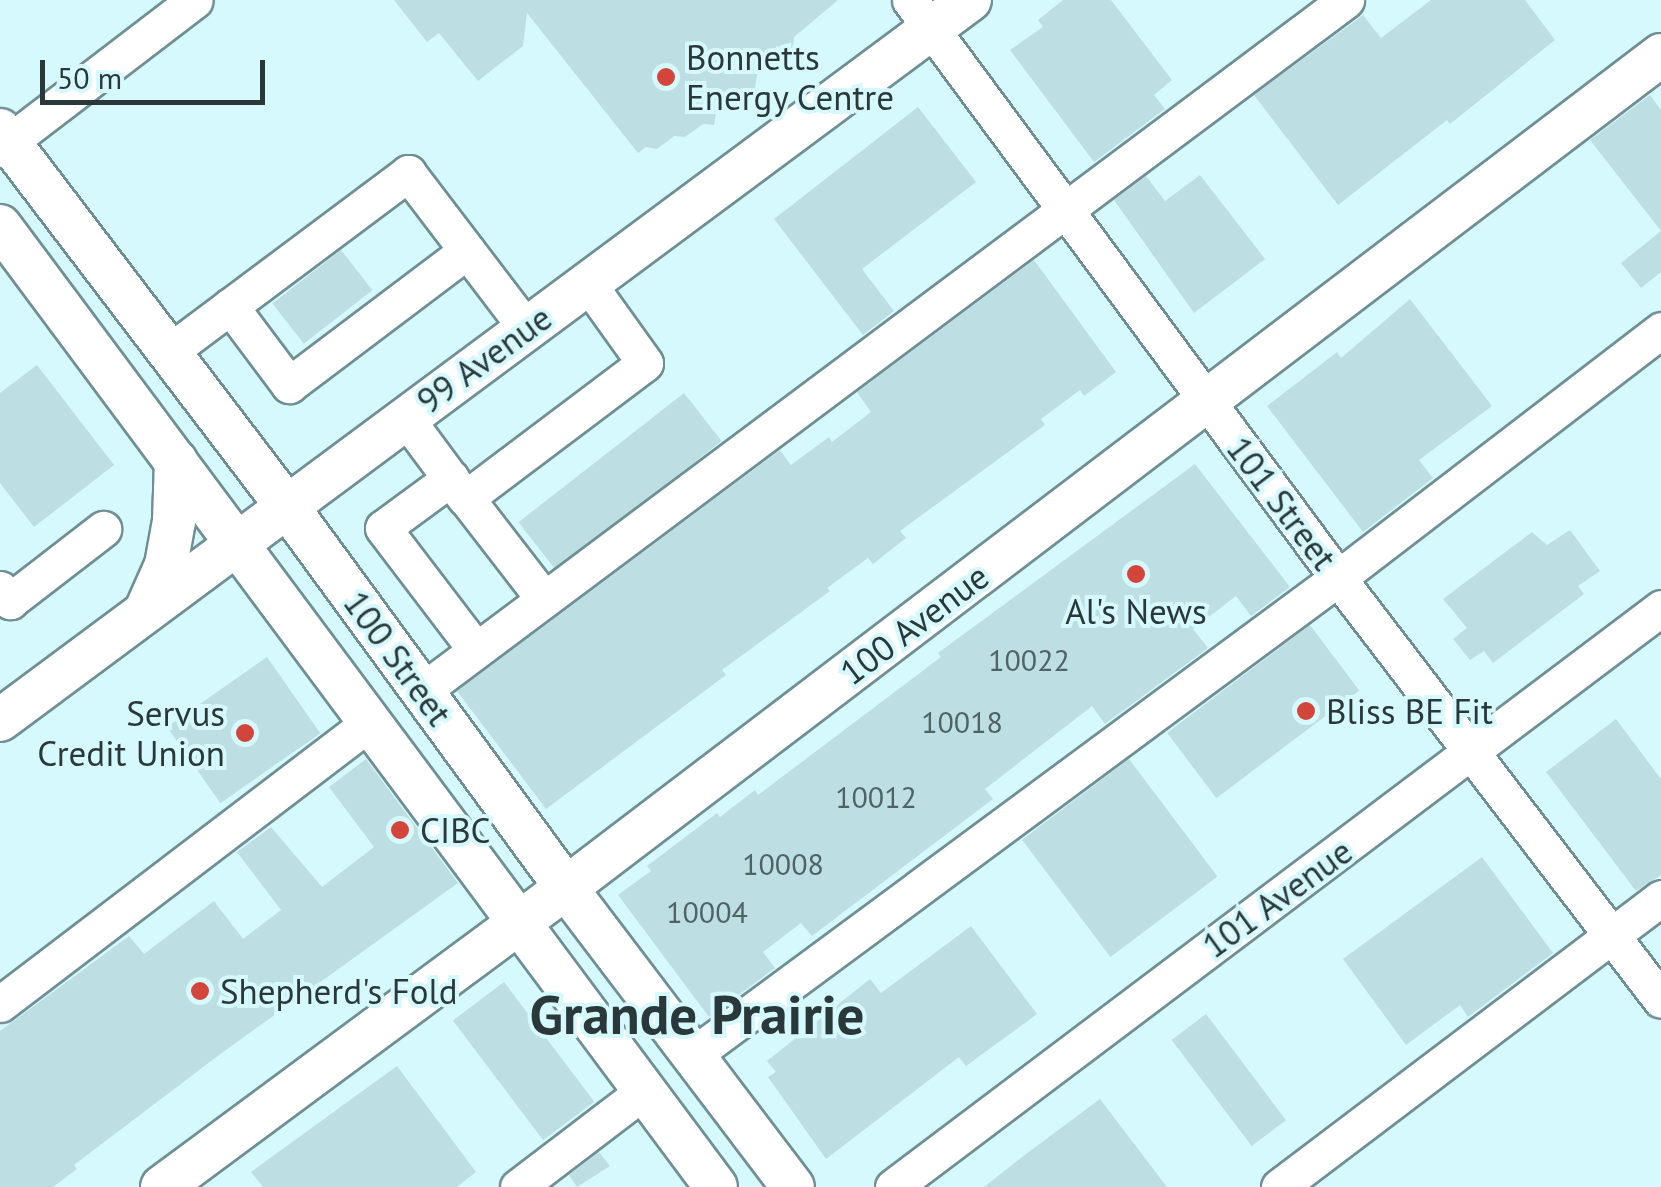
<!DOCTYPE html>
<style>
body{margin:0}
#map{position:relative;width:1661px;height:1187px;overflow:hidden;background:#d6f9fe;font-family:"PT Sans",sans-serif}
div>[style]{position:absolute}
.building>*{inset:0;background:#bddfe4;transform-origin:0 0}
.roads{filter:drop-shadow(2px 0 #6f8f94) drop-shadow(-2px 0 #6f8f94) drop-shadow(0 2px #6f8f94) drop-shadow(0 -2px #6f8f94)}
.minor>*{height:35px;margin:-17.5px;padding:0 17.5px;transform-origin:17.5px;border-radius:17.5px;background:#fff}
.major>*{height:42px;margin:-21px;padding:0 21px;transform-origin:21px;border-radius:21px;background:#fff}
.dots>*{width:28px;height:28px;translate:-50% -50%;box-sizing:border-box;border:5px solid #d6f9fe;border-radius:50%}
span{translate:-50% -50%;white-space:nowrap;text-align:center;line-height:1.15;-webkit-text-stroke:8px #d6f9fe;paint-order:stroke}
.number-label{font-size:30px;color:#4f6264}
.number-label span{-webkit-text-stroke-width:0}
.poi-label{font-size:35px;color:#2a383a}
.left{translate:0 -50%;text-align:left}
.right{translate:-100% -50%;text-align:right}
.street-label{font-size:35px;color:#2a383a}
.town-label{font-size:55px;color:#2a383a;font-weight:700}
.scale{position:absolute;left:40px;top:60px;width:225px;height:45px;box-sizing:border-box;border:5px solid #2a383a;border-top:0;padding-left:12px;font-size:30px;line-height:35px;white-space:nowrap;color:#2a383a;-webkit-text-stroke:8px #d6f9fe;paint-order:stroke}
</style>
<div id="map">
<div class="building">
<div style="clip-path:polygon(394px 0,838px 0,794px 37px,793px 49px,776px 46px,774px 73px,758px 68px,754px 96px,742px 93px,716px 113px,714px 125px,703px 124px,685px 137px,674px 136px,657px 149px,646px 147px,638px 153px,527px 13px,523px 46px,478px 81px,439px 33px,427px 42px)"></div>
<div style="clip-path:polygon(1063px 0,1111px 0,1172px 80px,1154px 95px,1165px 109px,1094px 162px,1010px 50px,1043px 27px,1038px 20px)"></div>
<div style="clip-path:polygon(1431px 0,1525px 0,1555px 40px,1450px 124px,1447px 120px,1338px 205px,1254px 95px,1363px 15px,1381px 38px)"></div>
<div style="clip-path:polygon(1650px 95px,1661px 110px,1661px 272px,1641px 288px,1621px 263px,1661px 231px,1590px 140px)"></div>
<div style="clip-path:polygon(918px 107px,976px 182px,862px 269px,894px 311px,863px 335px,774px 219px)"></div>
<div style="clip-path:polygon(1200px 175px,1265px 259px,1194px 313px,1114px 200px,1146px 176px,1165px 201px)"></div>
<div style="left:341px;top:250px;width:51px;height:87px;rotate:52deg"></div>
<div style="clip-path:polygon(1034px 260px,1116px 372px,1084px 396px,1080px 390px,1041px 419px,1045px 425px,900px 531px,906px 538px,873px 564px,868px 558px,827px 588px,830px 591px,722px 670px,726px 675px,546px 809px,457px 691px,780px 450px,791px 465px,829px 437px,832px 442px,871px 412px,857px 392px)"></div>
<div style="clip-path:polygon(1410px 299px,1492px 406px,1419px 460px,1433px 478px,1363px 532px,1267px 406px,1337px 352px,1341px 358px)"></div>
<div style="clip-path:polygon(37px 365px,114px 465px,34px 527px,0 483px,0 393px)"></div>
<div style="left:684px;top:393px;width:61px;height:210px;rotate:52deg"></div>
<div style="clip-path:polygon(1195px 464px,1290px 587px,1251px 616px,1236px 596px,1193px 629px,1208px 648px,1105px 724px,1092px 706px,985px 789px,993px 799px,812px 936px,801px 923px,763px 952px,775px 968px,709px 1017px,618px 895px,651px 871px,647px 866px,717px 813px,720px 817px,755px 790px,758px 795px,941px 657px,938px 653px)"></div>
<div style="clip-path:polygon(1570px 530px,1600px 571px,1578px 586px,1584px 594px,1493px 663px,1484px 651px,1470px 660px,1453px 639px,1467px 628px,1443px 599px,1532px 532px,1547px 545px)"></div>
<div style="left:1310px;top:625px;width:82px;height:179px;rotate:53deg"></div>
<div style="left:267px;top:657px;width:93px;height:122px;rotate:55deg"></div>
<div style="clip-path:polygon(1616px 719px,1661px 779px,1661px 875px,1636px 891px,1546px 772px)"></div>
<div style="clip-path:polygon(366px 759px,458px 883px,219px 1055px,74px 1165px,77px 1169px,53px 1187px,0 1187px,0 1031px,129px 936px,144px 954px,214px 901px,243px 939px,281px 910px,237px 852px,271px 827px,322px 887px,374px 847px,329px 787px)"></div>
<div style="left:1129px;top:759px;width:147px;height:134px;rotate:53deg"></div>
<div style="clip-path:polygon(1482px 857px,1553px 953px,1468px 1017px,1460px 1005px,1406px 1045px,1343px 959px)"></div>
<div style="clip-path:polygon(971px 926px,1037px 1014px,966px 1066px,959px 1057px,826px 1159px,768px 1077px,776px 1072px,767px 1061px,870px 979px,881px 993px)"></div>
<div style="left:504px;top:982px;width:150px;height:64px;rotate:53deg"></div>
<div style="left:1206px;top:1014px;width:133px;height:43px;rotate:53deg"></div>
<div style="clip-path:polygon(397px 1066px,476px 1172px,457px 1187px,263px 1187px,251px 1172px)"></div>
<div style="clip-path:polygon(1100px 1099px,1167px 1187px,984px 1187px,1026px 1154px)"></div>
<div style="clip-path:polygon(599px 1152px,610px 1166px,577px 1187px,569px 1175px)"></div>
</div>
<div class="roads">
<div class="minor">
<div style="left:910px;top:0;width:719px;rotate:53.48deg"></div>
<div style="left:1338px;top:578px;width:531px;rotate:52.57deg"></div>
<div style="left:0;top:149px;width:245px;rotate:-37.4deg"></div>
<div style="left:230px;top:306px;width:99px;rotate:53.2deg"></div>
<div style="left:289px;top:385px;width:223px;rotate:-37deg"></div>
<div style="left:169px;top:352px;width:299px;rotate:-36.8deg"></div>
<div style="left:408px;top:173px;width:195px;rotate:52.7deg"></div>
<div style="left:405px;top:417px;width:101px;rotate:53.5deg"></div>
<div style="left:451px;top:478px;width:84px;rotate:143.7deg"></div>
<div style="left:383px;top:528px;width:153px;rotate:52.7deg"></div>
<div style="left:0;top:589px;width:16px;rotate:50deg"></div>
<div style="left:10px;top:601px;width:118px;rotate:-37.7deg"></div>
<div style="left:544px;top:599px;width:128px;rotate:-127.7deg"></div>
<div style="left:466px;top:498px;width:224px;rotate:-37deg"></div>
<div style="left:645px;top:363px;width:100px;rotate:-125.6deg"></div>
<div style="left:422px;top:691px;width:1154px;rotate:-36.79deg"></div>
<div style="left:0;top:1004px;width:464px;rotate:-37.3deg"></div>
<div style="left:693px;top:1055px;width:802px;rotate:-36.48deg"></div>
<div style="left:1338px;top:578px;width:407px;rotate:-37.5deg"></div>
<div style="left:518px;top:1187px;width:158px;rotate:-37.3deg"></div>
<div style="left:893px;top:1187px;width:962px;rotate:-37.01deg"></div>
<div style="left:1279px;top:1187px;width:479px;rotate:-37.1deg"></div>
</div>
<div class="major">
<div style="left:0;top:130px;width:472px;rotate:52.7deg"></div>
<div style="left:286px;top:505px;width:474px;rotate:53.8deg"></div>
<div style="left:566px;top:888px;width:375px;rotate:52.8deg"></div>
<div style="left:0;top:226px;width:1198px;rotate:53.31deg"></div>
<div style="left:146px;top:610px;width:49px;rotate:-66deg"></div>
<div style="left:166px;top:565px;width:45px;rotate:-79.7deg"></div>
<div style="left:174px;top:521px;width:60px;rotate:-88.1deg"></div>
<div style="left:0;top:720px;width:1208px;rotate:-36.59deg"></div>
<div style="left:162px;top:1187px;width:503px;rotate:-36.51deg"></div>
<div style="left:566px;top:888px;width:1376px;rotate:-37.26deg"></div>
</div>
</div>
<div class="dots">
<div style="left:666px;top:77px;background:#d3453a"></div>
<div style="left:1136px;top:574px;background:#d3453a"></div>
<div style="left:1306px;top:711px;background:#d3453a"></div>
<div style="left:245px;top:733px;background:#d3453a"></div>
<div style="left:400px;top:830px;background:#d3453a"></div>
<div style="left:200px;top:991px;background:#d3453a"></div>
</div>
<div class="number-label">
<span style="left:1029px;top:660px">10022</span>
<span style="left:962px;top:722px">10018</span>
<span style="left:876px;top:797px">10012</span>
<span style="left:783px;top:864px">10008</span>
<span style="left:707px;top:912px">10004</span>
</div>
<div class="poi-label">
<span class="left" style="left:686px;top:77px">Bonnetts<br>Energy Centre</span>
<span style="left:1136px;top:611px">Al's News</span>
<span class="left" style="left:1326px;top:711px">Bliss BE Fit</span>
<span class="right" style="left:225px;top:733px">Servus<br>Credit Union</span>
<span class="left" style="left:420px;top:830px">CIBC</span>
<span class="left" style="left:220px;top:991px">Shepherd's Fold</span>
</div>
<div class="street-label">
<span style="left:484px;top:359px;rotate:-36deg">99 Avenue</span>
<span style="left:1282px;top:503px;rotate:53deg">101 Street</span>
<span style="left:914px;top:624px;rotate:-37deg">100 Avenue</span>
<span style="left:398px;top:658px;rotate:54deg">100 Street</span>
<span style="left:1277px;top:898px;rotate:-36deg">101 Avenue</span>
</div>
<div class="town-label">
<span style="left:697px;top:1014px">Grande Prairie</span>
</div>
<div class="scale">50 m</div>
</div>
